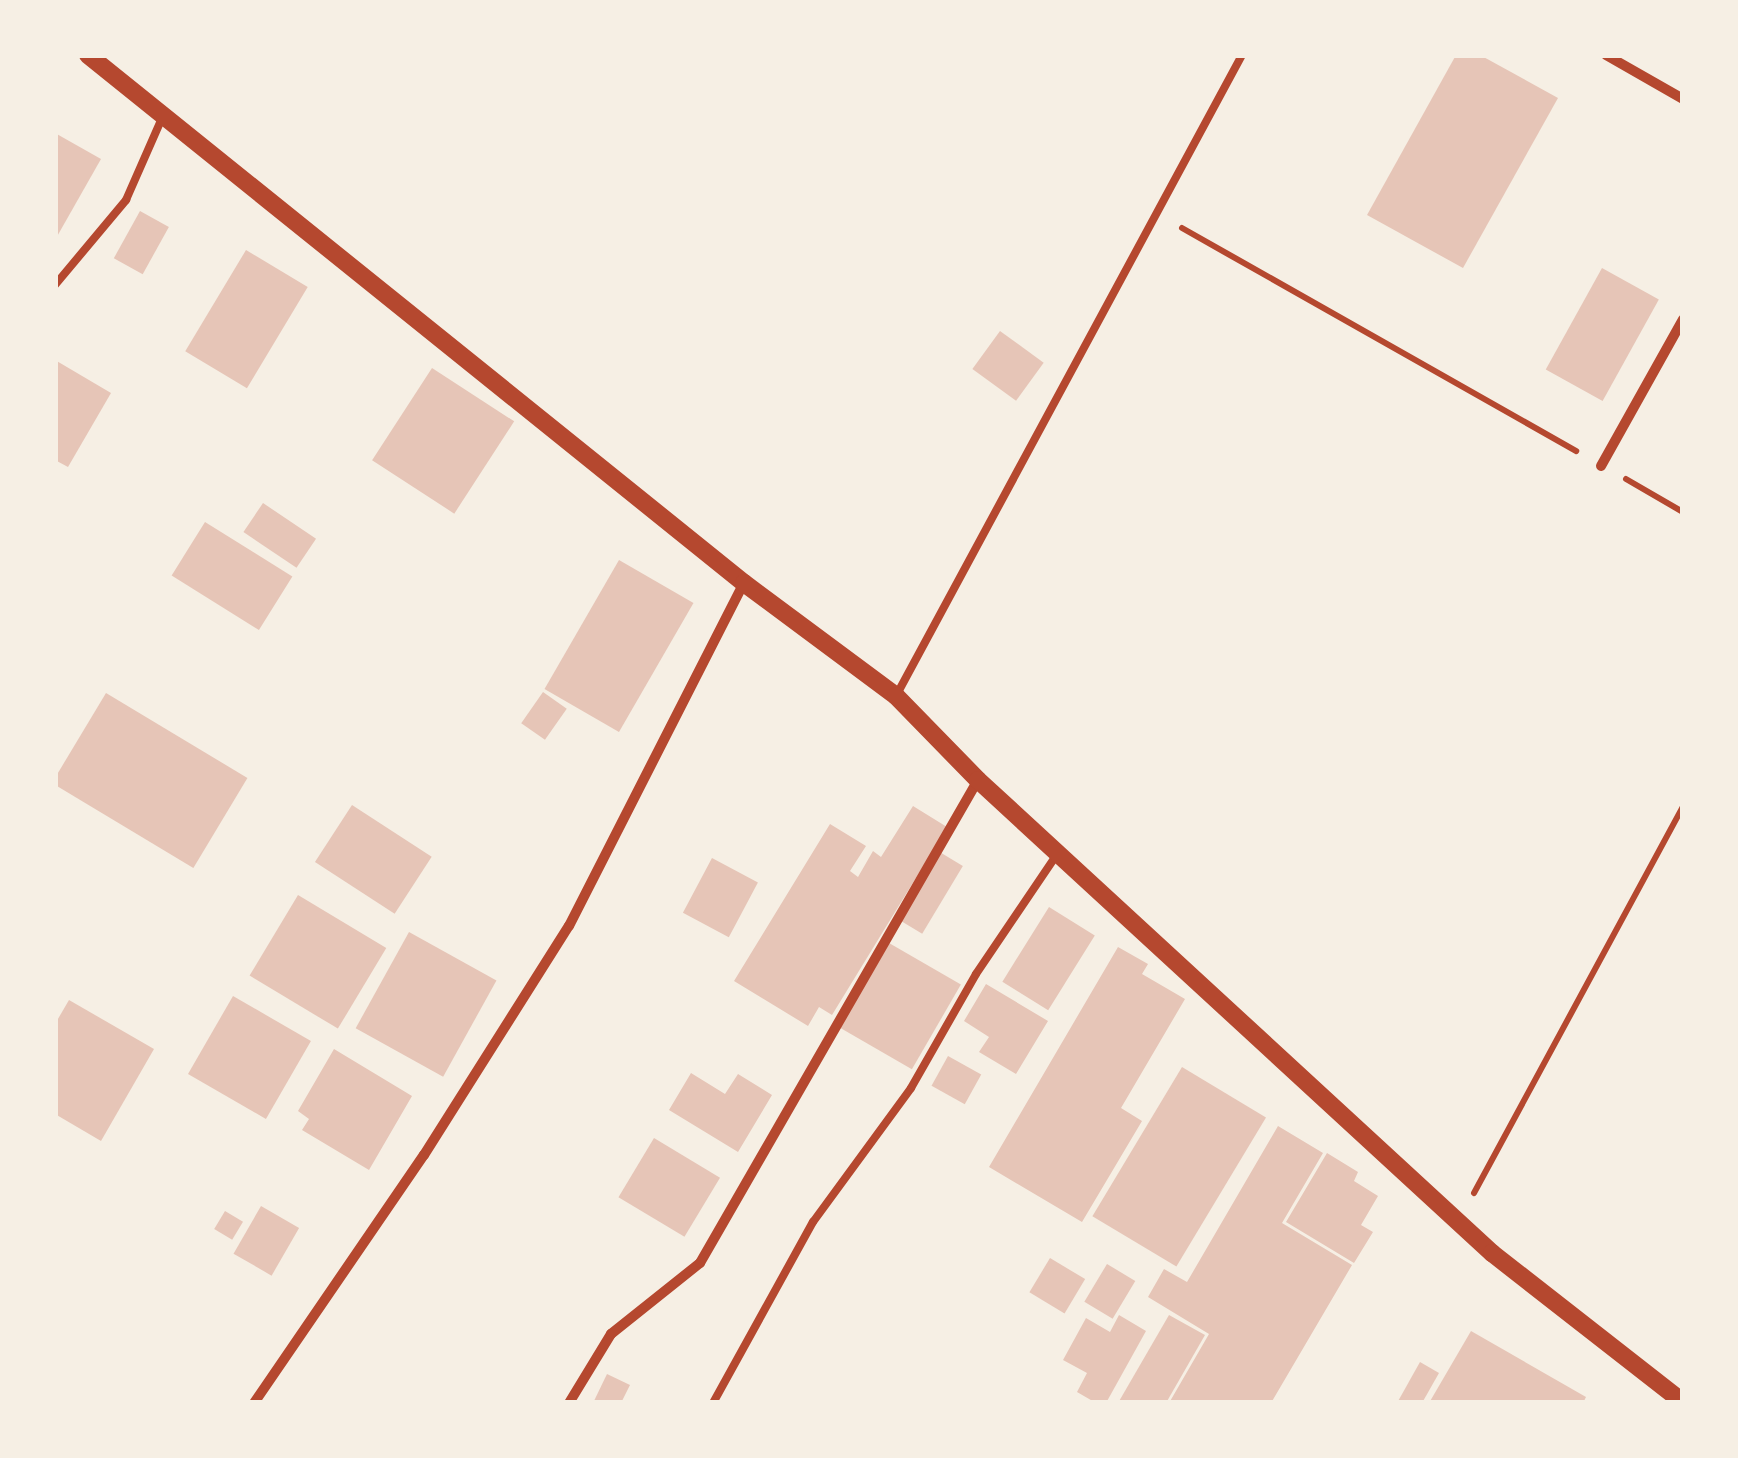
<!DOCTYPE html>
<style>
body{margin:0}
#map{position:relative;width:1738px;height:1458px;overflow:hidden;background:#f6efe4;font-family:"DejaVu Sans",sans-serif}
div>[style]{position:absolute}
.building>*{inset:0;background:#e6c5b7;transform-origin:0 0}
.path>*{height:6px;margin:-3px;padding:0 3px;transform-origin:3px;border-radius:3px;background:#b5482f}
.service>*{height:8px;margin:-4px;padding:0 4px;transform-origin:4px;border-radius:4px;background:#b5482f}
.minor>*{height:10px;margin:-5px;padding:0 5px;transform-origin:5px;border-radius:5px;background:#b5482f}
.tertiary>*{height:18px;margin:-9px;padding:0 9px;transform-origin:9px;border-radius:9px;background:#b5482f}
span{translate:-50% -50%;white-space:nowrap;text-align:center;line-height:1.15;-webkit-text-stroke:10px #f6efe4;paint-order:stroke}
.frame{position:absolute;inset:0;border:58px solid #f6efe4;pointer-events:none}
</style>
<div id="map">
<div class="building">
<div style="clip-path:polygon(1456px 55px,1480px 55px,1558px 98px,1463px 268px,1367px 215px)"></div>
<div style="clip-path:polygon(55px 133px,101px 159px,55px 240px)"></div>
<div style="left:140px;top:211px;width:33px;height:54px;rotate:29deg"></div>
<div style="left:246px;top:250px;width:72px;height:118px;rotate:31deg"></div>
<div style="left:1602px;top:268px;width:65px;height:116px;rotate:29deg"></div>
<div style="left:1000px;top:331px;width:54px;height:47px;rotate:36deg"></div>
<div style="clip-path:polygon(55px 360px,111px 393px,68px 467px,55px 460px)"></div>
<div style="left:432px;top:368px;width:98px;height:110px;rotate:33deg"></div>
<div style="left:263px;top:503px;width:64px;height:35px;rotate:34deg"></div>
<div style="left:205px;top:522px;width:103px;height:63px;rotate:32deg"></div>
<div style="left:619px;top:560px;width:86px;height:149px;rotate:30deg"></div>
<div style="left:543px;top:692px;width:29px;height:38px;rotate:35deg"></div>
<div style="left:106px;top:693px;width:165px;height:105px;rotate:31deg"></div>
<div style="left:352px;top:805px;width:95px;height:68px;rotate:33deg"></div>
<div style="clip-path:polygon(913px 806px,947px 827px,832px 1015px,819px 1007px,808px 1026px,734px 981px,830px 824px,866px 846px,850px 871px,858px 877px,873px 851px,881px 857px)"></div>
<div style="left:938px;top:851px;width:29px;height:79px;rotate:31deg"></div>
<div style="left:712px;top:858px;width:52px;height:62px;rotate:28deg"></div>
<div style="left:298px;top:895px;width:103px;height:94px;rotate:31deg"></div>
<div style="left:1049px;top:907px;width:54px;height:88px;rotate:32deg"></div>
<div style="left:409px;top:932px;width:100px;height:110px;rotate:29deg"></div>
<div style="left:889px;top:943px;width:83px;height:98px;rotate:30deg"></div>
<div style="clip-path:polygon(1118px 947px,1148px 964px,1142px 974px,1185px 999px,1121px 1108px,1142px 1121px,1082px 1222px,989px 1167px)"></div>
<div style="clip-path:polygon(986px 984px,1048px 1021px,1016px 1074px,979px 1052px,989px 1037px,964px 1021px)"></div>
<div style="left:233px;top:996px;width:90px;height:90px;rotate:30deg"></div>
<div style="clip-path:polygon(69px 1000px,154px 1049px,101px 1141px,55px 1114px,55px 1024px)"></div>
<div style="clip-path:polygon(334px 1049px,412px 1096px,369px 1170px,302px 1130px,309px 1119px,298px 1111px)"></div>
<div style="left:948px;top:1056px;width:38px;height:34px;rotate:29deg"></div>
<div style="left:1182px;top:1067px;width:98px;height:174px;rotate:31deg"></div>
<div style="clip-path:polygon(691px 1073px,725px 1094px,738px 1074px,772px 1095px,738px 1152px,669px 1110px)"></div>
<div style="clip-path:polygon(1278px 1126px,1323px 1153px,1282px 1223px,1352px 1265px,1271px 1403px,1169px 1403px,1209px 1334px,1148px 1297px,1164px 1269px,1187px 1282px)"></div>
<div style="left:654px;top:1138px;width:77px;height:69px;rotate:31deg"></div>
<div style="clip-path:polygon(1327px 1153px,1358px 1172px,1354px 1181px,1378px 1196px,1361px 1225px,1373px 1232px,1354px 1263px,1286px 1222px)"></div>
<div style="left:261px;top:1206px;width:44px;height:55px;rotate:30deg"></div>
<div style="left:225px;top:1211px;width:21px;height:21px;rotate:31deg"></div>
<div style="left:1050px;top:1258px;width:41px;height:40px;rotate:31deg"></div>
<div style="left:1107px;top:1264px;width:33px;height:44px;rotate:31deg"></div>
<div style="clip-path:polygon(1119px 1315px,1146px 1331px,1106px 1403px,1096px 1403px,1077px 1392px,1087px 1373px,1063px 1360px,1086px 1318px,1110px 1332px)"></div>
<div style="clip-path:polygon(1169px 1315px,1205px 1335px,1166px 1403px,1118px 1403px)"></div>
<div style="clip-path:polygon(1471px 1331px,1586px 1397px,1583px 1403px,1429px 1403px)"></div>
<div style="clip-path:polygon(1420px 1362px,1439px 1373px,1422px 1403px,1397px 1403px)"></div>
<div style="clip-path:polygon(607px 1374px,630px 1385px,621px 1403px,593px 1403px)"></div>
</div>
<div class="path">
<div style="left:1182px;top:228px;width:453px;rotate:29.5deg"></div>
<div style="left:1626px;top:479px;width:66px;rotate:30.1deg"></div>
<div style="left:1474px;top:1193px;width:439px;rotate:-61.6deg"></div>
</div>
<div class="service">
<div style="left:55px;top:285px;width:111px;rotate:-50.1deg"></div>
<div style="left:126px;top:200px;width:90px;rotate:-66.3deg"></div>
<div style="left:896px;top:696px;width:728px;rotate:-61.64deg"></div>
<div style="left:713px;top:1403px;width:207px;rotate:-61.1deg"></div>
<div style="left:813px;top:1222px;width:166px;rotate:-53.8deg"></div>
<div style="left:911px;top:1088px;width:131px;rotate:-60.3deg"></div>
<div style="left:976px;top:974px;width:143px;rotate:-55.9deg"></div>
</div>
<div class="minor">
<div style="left:1606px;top:55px;width:89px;rotate:29.7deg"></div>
<div style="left:1601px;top:466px;width:168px;rotate:-60.8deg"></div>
<div style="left:254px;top:1403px;width:301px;rotate:-55.6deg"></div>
<div style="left:424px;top:1155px;width:271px;rotate:-57.7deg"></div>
<div style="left:569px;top:926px;width:385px;rotate:-63deg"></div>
<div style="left:569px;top:1403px;width:81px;rotate:-58.7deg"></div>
<div style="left:611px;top:1334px;width:114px;rotate:-38.6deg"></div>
<div style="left:700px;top:1263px;width:557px;rotate:-60.08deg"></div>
</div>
<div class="tertiary">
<div style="left:88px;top:55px;width:842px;rotate:38.83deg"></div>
<div style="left:744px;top:583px;width:189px;rotate:36.6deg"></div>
<div style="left:896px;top:696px;width:117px;rotate:45.7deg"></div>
<div style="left:978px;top:780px;width:699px;rotate:42.62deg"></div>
<div style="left:1492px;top:1253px;width:242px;rotate:38deg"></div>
</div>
<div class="frame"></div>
</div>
